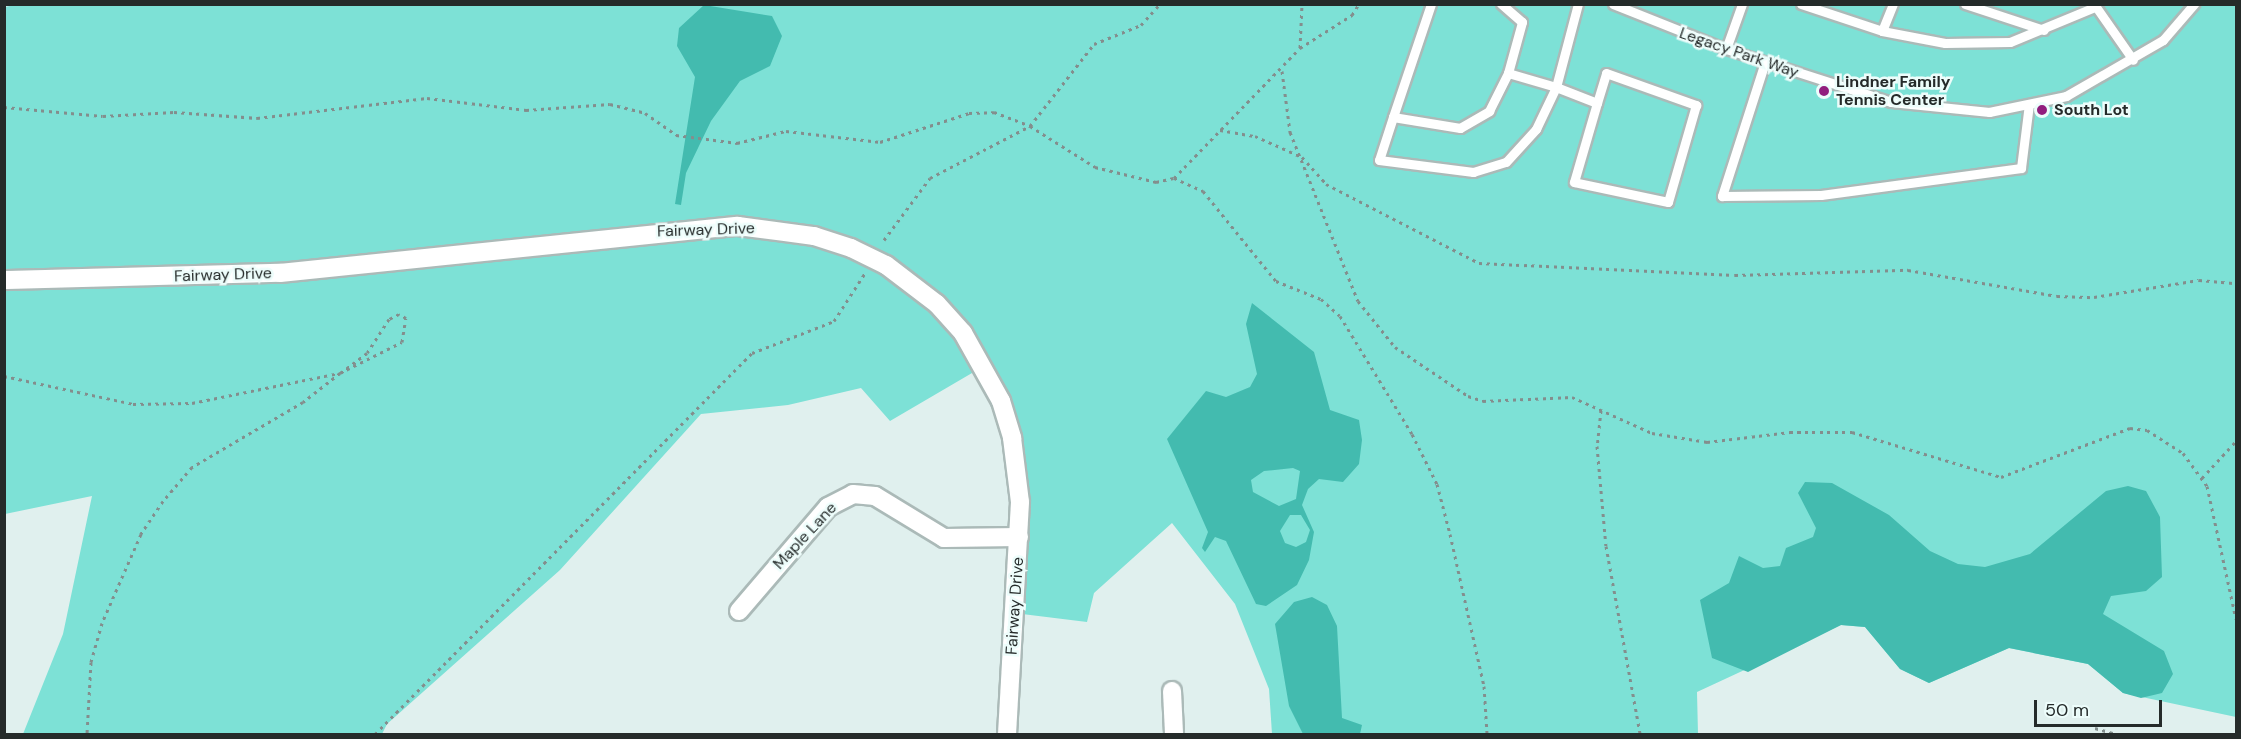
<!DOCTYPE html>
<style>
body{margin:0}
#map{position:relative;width:2241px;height:739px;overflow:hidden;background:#e0f0ee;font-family:"DM Sans",sans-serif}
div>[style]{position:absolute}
.green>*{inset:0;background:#7de1d6}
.water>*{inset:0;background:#43bbaf}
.path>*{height:3px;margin-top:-1.5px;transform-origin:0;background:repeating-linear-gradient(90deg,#838e8d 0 3px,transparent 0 7.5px)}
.roads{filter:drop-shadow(2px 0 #abbab8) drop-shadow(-2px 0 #abbab8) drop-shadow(0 2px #abbab8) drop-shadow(0 -2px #abbab8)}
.service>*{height:9px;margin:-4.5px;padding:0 4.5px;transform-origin:4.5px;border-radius:4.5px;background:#fff}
.minor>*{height:18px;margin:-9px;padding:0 9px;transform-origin:9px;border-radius:9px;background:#fff}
.dots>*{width:16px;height:16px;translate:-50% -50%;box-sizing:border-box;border:3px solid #edfdfb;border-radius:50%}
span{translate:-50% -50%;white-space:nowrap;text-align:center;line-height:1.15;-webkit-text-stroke:5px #edfdfb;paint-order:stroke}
.street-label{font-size:16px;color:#252b2a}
.poi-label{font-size:16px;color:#252b2a;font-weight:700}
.left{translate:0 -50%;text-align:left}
.frame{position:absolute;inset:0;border:6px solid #252b2a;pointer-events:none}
.scale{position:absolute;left:2034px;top:700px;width:128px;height:27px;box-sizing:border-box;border:3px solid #252b2a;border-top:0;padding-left:8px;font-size:18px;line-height:21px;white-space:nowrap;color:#252b2a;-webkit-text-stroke:4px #edfdfb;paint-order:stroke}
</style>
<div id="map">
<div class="green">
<div style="clip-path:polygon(19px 4px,2236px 5px,2236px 717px,2123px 693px,2088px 664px,2009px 648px,1929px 683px,1900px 669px,1865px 627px,1841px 625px,1697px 692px,1698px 734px,1272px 734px,1269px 689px,1235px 604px,1172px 523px,1094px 593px,1087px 622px,1015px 613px,1020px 502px,984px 366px,890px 421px,861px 388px,788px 405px,701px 414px,560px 570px,387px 724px,382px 734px,23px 734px,63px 634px,92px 496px,5px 514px,5px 7px)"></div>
</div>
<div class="water">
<div style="clip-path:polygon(704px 5px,772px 16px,782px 36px,770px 66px,740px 81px,711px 121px,686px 173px,681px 205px,675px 204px,695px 77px,677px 46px,679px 28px)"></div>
<div style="clip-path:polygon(evenodd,1252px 303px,1314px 352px,1330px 410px,1359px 420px,1362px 440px,1359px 464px,1343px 482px,1319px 479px,1308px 489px,1302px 505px,1314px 532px,1309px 560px,1297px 585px,1266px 606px,1256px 604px,1226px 541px,1215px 537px,1205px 552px,1202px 548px,1208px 532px,1167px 439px,1206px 391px,1226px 397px,1250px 387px,1257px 374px,1246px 324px,1252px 303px,1293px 468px,1300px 471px,1296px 499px,1279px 506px,1253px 492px,1251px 480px,1264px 471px,1293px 468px,1252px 303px,1290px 515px,1301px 515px,1310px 530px,1306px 542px,1296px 547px,1285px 543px,1280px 531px,1290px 515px)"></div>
<div style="clip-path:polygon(1805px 482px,1832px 483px,1889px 515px,1930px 551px,1958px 564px,1985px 567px,2030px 554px,2106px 491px,2128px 486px,2146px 491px,2160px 517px,2162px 577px,2146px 591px,2111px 596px,2103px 614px,2164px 651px,2173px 674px,2162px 693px,2141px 698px,2123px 693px,2088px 664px,2009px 648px,1929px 683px,1900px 669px,1865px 627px,1841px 625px,1748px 672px,1712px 658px,1700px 600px,1729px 583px,1739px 556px,1763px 568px,1780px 566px,1786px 548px,1813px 537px,1816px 528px,1798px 493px)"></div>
<div style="clip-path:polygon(1312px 597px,1327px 605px,1337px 626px,1342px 718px,1362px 725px,1360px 734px,1303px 734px,1289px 706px,1275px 624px,1294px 602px)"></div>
</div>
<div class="path">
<div style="left:1300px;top:48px;width:44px;rotate:-87.4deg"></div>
<div style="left:1282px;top:71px;width:62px;rotate:82.5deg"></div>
<div style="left:1290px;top:132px;width:182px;rotate:68.1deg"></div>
<div style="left:1358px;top:301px;width:59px;rotate:51.2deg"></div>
<div style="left:1395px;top:347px;width:88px;rotate:33.9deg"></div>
<div style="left:1468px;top:396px;width:16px;rotate:18deg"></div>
<div style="left:1483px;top:401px;width:89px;rotate:-2.6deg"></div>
<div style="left:1572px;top:397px;width:88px;rotate:24.2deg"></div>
<div style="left:1652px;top:433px;width:56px;rotate:9.3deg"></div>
<div style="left:1707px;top:442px;width:84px;rotate:-6.9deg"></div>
<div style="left:1790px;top:432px;width:62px"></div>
<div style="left:1852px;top:432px;width:156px;rotate:16.8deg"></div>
<div style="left:2001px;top:477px;width:138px;rotate:-20.8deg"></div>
<div style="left:2130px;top:428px;width:17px;rotate:7deg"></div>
<div style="left:2147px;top:430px;width:43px;rotate:32.6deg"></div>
<div style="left:2183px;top:453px;width:41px;rotate:54deg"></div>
<div style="left:2207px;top:486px;width:136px;rotate:77.7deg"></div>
<div style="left:4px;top:107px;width:99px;rotate:5.2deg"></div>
<div style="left:103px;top:116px;width:71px;rotate:-3.2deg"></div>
<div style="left:174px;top:112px;width:83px;rotate:4.1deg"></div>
<div style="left:257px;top:118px;width:171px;rotate:-6.7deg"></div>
<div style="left:427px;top:98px;width:100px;rotate:6.9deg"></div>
<div style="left:526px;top:110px;width:84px;rotate:-4.1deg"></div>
<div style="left:610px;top:104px;width:36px;rotate:14deg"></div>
<div style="left:645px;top:113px;width:38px;rotate:35deg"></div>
<div style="left:676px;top:135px;width:62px;rotate:7.5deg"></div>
<div style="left:737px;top:143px;width:50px;rotate:-13.8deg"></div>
<div style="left:786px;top:131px;width:95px;rotate:6.7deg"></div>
<div style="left:880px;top:142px;width:94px;rotate:-18deg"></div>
<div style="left:969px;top:113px;width:25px;rotate:-2deg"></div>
<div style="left:994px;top:112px;width:39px;rotate:21deg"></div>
<div style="left:1030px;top:126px;width:77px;rotate:32.2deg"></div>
<div style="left:1095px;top:167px;width:63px;rotate:13.8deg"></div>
<div style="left:1156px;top:182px;width:18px;rotate:-13deg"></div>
<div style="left:1174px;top:178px;width:181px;rotate:-45.9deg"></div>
<div style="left:1300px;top:48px;width:62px;rotate:-32.4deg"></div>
<div style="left:1352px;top:15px;width:13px;rotate:-58deg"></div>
<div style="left:1220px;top:130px;width:36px;rotate:10deg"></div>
<div style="left:1255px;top:136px;width:51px;rotate:24.1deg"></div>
<div style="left:1302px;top:157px;width:36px;rotate:48deg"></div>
<div style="left:1326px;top:184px;width:172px;rotate:27.3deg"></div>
<div style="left:1479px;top:263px;width:256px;rotate:2.7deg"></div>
<div style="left:1735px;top:275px;width:173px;rotate:-1.7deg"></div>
<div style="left:1908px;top:270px;width:151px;rotate:9.9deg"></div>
<div style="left:2057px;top:296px;width:37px;rotate:2deg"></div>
<div style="left:2094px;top:297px;width:106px;rotate:-9.2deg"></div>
<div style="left:2199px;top:280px;width:37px;rotate:5deg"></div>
<div style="left:1174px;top:178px;width:32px;rotate:24deg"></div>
<div style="left:1203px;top:191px;width:116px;rotate:51deg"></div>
<div style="left:1276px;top:281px;width:48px;rotate:21.8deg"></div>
<div style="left:1321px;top:299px;width:25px;rotate:42deg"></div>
<div style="left:1340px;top:316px;width:138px;rotate:58.6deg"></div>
<div style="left:1412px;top:434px;width:56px;rotate:63.4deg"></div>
<div style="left:1437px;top:484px;width:52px;rotate:75.4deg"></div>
<div style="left:1450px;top:534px;width:156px;rotate:77.4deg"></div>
<div style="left:1484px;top:686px;width:48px;rotate:86.4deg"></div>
<div style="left:884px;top:240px;width:77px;rotate:-53.4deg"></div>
<div style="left:930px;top:178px;width:113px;rotate:-27.5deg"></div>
<div style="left:1030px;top:126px;width:104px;rotate:-52deg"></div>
<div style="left:1094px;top:44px;width:51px;rotate:-22deg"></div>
<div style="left:1141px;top:25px;width:28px;rotate:-48deg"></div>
<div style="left:4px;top:376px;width:132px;rotate:12.2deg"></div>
<div style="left:133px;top:404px;width:59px;rotate:-1deg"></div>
<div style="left:192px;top:403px;width:151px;rotate:-11.5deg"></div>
<div style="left:340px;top:373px;width:69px;rotate:-26.6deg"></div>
<div style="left:402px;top:342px;width:24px;rotate:-81deg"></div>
<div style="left:406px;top:318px;width:8px;rotate:-150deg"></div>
<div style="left:399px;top:314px;width:11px;rotate:153deg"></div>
<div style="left:389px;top:319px;width:40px;rotate:122.9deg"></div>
<div style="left:367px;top:353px;width:34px;rotate:143deg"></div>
<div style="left:340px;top:373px;width:47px;rotate:141.9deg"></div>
<div style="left:303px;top:402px;width:129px;rotate:149.6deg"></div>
<div style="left:192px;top:467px;width:45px;rotate:130.5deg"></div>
<div style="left:163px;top:501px;width:40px;rotate:124deg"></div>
<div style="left:141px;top:534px;width:97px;rotate:113.7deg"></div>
<div style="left:102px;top:623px;width:41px;rotate:105.8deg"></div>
<div style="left:91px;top:662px;width:72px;rotate:93.2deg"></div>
<div style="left:1601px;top:410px;width:36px;rotate:96deg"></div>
<div style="left:1597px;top:446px;width:100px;rotate:84.9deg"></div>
<div style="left:1606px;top:546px;width:191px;rotate:79.7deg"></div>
<div style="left:2202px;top:478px;width:50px;rotate:-47.4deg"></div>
<div style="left:2095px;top:728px;width:22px;rotate:16deg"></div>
<div style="left:375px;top:734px;width:536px;rotate:-45.3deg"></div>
<div style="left:752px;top:353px;width:88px;rotate:-21.3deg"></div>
<div style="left:834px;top:321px;width:57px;rotate:-57.1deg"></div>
</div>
<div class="roads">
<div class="service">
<div style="left:1431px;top:4px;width:119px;rotate:108.6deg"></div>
<div style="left:1393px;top:117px;width:68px;rotate:9.3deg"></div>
<div style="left:1460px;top:128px;width:34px;rotate:-30deg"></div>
<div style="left:1489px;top:111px;width:42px;rotate:-63.4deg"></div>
<div style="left:1508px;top:73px;width:53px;rotate:-74.6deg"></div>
<div style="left:1522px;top:22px;width:28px;rotate:-139deg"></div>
<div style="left:1613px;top:4px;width:122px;rotate:21.7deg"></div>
<div style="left:1726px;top:49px;width:173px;rotate:17.8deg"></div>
<div style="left:1891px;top:102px;width:99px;rotate:5.8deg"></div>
<div style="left:1989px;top:112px;width:79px;rotate:-11.7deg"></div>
<div style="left:2066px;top:96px;width:112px;rotate:-30deg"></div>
<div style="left:2163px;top:40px;width:48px;rotate:-49.3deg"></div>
<div style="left:1801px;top:4px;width:85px;rotate:18.4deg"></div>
<div style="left:1882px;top:31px;width:64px;rotate:10.8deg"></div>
<div style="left:1945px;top:43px;width:65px;rotate:-0.9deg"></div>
<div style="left:2010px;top:42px;width:92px;rotate:-22.4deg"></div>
<div style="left:1965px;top:4px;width:83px;rotate:18.2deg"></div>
<div style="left:2094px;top:4px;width:68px;rotate:55.1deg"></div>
<div style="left:1882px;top:31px;width:29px;rotate:-68deg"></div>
<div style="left:1726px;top:49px;width:48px;rotate:-70.4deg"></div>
<div style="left:1765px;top:62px;width:141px;rotate:107.8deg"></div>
<div style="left:1722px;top:196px;width:99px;rotate:-0.6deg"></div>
<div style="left:1821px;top:195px;width:202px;rotate:-7.7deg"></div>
<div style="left:2021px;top:168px;width:64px;rotate:-82.9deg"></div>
<div style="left:1508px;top:73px;width:50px;rotate:16.3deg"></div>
<div style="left:1556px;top:87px;width:86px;rotate:-75.2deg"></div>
<div style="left:1393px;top:117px;width:45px;rotate:108deg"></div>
<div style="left:1379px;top:160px;width:95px;rotate:7.3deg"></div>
<div style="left:1473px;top:172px;width:34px;rotate:-17deg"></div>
<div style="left:1506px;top:162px;width:45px;rotate:-47.7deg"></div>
<div style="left:1536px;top:129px;width:47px;rotate:-64.5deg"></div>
<div style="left:1556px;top:87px;width:44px;rotate:21.3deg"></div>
<div style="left:1597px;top:103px;width:31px;rotate:-73deg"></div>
<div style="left:1606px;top:73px;width:96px;rotate:19.6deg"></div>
<div style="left:1696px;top:105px;width:101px;rotate:106.1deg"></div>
<div style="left:1668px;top:202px;width:96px;rotate:-168deg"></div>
<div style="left:1574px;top:182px;width:82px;rotate:-73.8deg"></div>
</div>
<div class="minor">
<div style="left:4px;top:280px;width:276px;rotate:-1.5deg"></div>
<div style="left:280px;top:273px;width:460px;rotate:-5.9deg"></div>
<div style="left:738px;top:226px;width:77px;rotate:7.5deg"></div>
<div style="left:814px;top:236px;width:39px;rotate:18deg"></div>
<div style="left:851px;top:248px;width:39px;rotate:26deg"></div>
<div style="left:886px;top:265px;width:64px;rotate:37.4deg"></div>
<div style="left:937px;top:304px;width:39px;rotate:48deg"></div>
<div style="left:963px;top:333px;width:78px;rotate:60.8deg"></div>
<div style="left:1001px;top:401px;width:39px;rotate:73deg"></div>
<div style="left:1012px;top:438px;width:64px;rotate:82.9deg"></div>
<div style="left:1020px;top:502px;width:232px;rotate:93.2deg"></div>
<div style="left:739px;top:611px;width:137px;rotate:-49.4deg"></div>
<div style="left:828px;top:507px;width:28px;rotate:-27deg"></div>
<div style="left:853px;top:494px;width:22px;rotate:5deg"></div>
<div style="left:875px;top:496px;width:81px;rotate:31.3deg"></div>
<div style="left:944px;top:538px;width:75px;rotate:-0.8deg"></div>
<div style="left:1172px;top:691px;width:43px;rotate:87.3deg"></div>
</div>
</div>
<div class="dots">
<div style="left:1824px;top:91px;background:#911e7e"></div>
<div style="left:2042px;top:110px;background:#911e7e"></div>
</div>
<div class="street-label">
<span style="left:1739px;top:53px;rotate:19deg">Legacy Park Way</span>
<span style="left:706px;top:230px;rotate:-2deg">Fairway Drive</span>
<span style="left:223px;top:275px;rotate:-2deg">Fairway Drive</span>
<span style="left:805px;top:536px;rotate:-47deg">Maple Lane</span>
<span style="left:1015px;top:606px;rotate:-86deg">Fairway Drive</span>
</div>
<div class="poi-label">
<span class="left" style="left:1836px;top:91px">Lindner Family<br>Tennis Center</span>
<span class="left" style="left:2054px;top:110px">South Lot</span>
</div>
<div class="frame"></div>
<div class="scale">50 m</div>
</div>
